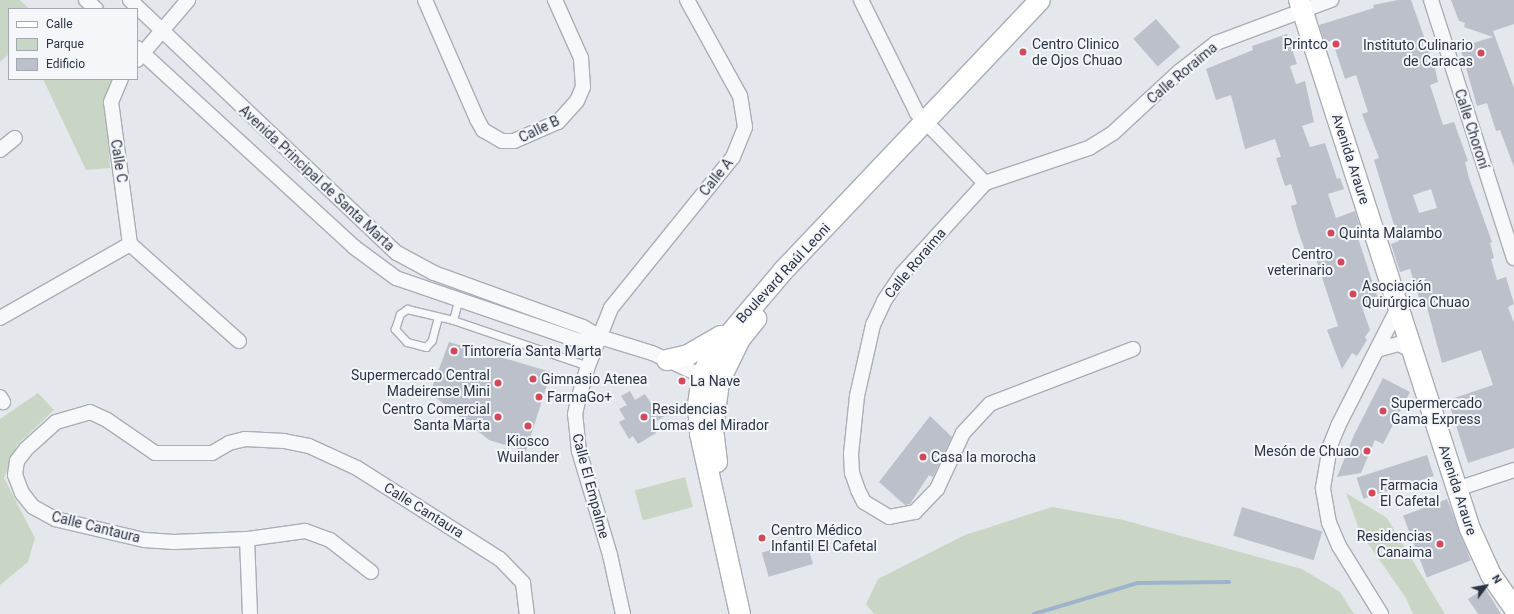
<!DOCTYPE html>
<meta charset="utf-8">
<style>
body{margin:0}
#map{position:relative;width:1514px;height:614px;overflow:hidden;background:#e4e7ec;font-family:Roboto,sans-serif}
div>[style]{position:absolute}
.green>*{inset:0;background:#c9d6c5;transform-origin:0 0}
.stream>*{height:3.5px;margin:-1.75px;padding:0 1.75px;transform-origin:1.75px;border-radius:1.75px;background:#9fb4cc}
.building>*{inset:0;background:#bbc0ca;transform-origin:0 0}
.roads{filter:drop-shadow(1px 0 #a9aeb7) drop-shadow(-1px 0 #a9aeb7) drop-shadow(0 1px #a9aeb7) drop-shadow(0 -1px #a9aeb7)}
.lane>*{height:7px;margin:-3.5px;padding:0 3.5px;transform-origin:3.5px;border-radius:3.5px;background:#f7f8fa}
.street>*{height:14px;margin:-7px;padding:0 7px;transform-origin:7px;border-radius:7px;background:#f7f8fa}
.secondary>*{height:20px;margin:-10px;padding:0 10px;transform-origin:10px;border-radius:10px;background:#fff}
.dots>*{width:11px;height:11px;translate:-50% -50%;box-sizing:border-box;border:2px solid #f4f6f9;border-radius:50%}
span{translate:-50% -50%;white-space:nowrap;text-align:center;line-height:1.15;-webkit-text-stroke:4px #f4f6f9;paint-order:stroke}
.poi-label{font-size:14px;color:#2b3445}
.left{translate:0 -50%;text-align:left}
.right{translate:-100% -50%;text-align:right}
.street-label{font-size:14px;color:#2b3445}
.legend{position:absolute;left:8px;top:8px;width:130px;height:72px;box-sizing:border-box;background:#f4f6f9;border:1px solid #a4a8b1;margin:0;padding:5px 7px;list-style:none;font-size:12px;color:#2b3445}
.legend li{display:flex;align-items:center;gap:8px;height:20px}
.legend b{width:20px;border:1px solid #a4a8b1}
.north{position:absolute;left:1466px;top:566px;width:40px;height:40px;-webkit-text-stroke:3px #f4f6f9;paint-order:stroke;rotate:58deg;font-size:11px;font-weight:700;line-height:16px;text-align:center;color:#2b3445}
.north::after{content:'';display:block;margin:auto;width:14px;height:18px;background:#2b3445;clip-path:polygon(50% 0,100% 100%,50% 72%,0 100%)}
</style>
<div id="map">
<div class="green">
<div style="clip-path:polygon(0 0,20px 0,29px 9px,9px 9px,9px 54px,0 62px)"></div>
<div style="clip-path:polygon(43px 79px,115px 79px,106px 94px,110px 168px,86px 170px)"></div>
<div style="clip-path:polygon(38px 393px,54px 410px,17px 445px,4px 478px,35px 538px,28px 562px,0 585px,0 419px)"></div>
<div style="left:685px;top:477px;width:31px;height:52px;rotate:75deg"></div>
<div style="clip-path:polygon(1346px 493px,1387px 518px,1445px 614px,1413px 614px,1406px 598px,1360px 532px)"></div>
<div style="clip-path:polygon(1052px 507px,1123px 520px,1302px 569px,1340px 592px,1354px 614px,874px 614px,866px 604px,878px 579px,965px 535px)"></div>
</div>
<div class="stream">
<div style="left:1034px;top:614px;width:109px;rotate:-16.6deg"></div>
<div style="left:1138px;top:583px;width:91px;rotate:-0.6deg"></div>
</div>
<div class="building">
<div style="clip-path:polygon(evenodd,1398px 0,1411px 0,1435px 68px,1438px 82px,1430px 85px,1443px 125px,1454px 122px,1468px 161px,1465px 162px,1469px 178px,1492px 242px,1490px 243px,1494px 258px,1491px 259px,1497px 280px,1506px 277px,1514px 304px,1508px 307px,1514px 323px,1514px 448px,1468px 463px,1448px 400px,1493px 385px,1481px 350px,1442px 363px,1425px 300px,1420px 301px,1410px 269px,1400px 272px,1391px 244px,1399px 241px,1374px 160px,1379px 158px,1362px 114px,1368px 112px,1356px 75px,1345px 79px,1332px 40px,1325px 43px,1319px 25px,1374px 8px,1373px 5px,1398px 0,1431px 189px,1437px 208px,1419px 213px,1413px 195px,1431px 189px)"></div>
<div style="clip-path:polygon(1451px 0,1514px 0,1514px 24px,1493px 31px,1514px 88px,1514px 167px,1500px 130px,1496px 131px,1487px 103px,1477px 106px,1460px 47px,1493px 37px,1464px 27px,1465px 23px,1459px 21px)"></div>
<div style="left:1156px;top:19px;width:37px;height:30px;rotate:49deg"></div>
<div style="clip-path:polygon(1287px 34px,1297px 64px,1290px 66px,1296px 84px,1305px 81px,1314px 122px,1302px 126px,1310px 147px,1325px 143px,1337px 179px,1340px 178px,1344px 189px,1328px 194px,1336px 218px,1355px 211px,1363px 236px,1358px 238px,1379px 302px,1362px 307px,1370px 330px,1365px 337px,1367px 340px,1357px 356px,1352px 353px,1342px 369px,1327px 330px,1338px 326px,1314px 253px,1307px 256px,1298px 231px,1291px 206px,1297px 204px,1291px 184px,1285px 186px,1276px 158px,1281px 157px,1275px 139px,1245px 149px,1231px 95px,1216px 100px,1206px 69px,1253px 50px,1252px 46px)"></div>
<div style="clip-path:polygon(449px 342px,551px 372px,526px 451px,489px 440px,430px 393px)"></div>
<div style="clip-path:polygon(1383px 378px,1410px 392px,1383px 444px,1375px 440px,1361px 473px,1337px 477px,1354px 435px)"></div>
<div style="clip-path:polygon(630px 391px,635px 400px,645px 394px,652px 405px,657px 402px,665px 416px,651px 424px,656px 433px,638px 444px,633px 436px,629px 439px,619px 422px,625px 419px,619px 409px,627px 405px,621px 396px)"></div>
<div style="clip-path:polygon(930px 416px,952px 437px,933px 477px,929px 475px,910px 504px,905px 505px,879px 482px)"></div>
<div style="left:1427px;top:455px;width:22px;height:74px;rotate:72deg"></div>
<div style="left:1447px;top:499px;width:66px;height:47px;rotate:69deg"></div>
<div style="left:1242px;top:507px;width:84px;height:30px;rotate:17deg"></div>
<div style="left:806px;top:540px;width:25px;height:46px;rotate:74deg"></div>
<div style="clip-path:polygon(1485px 588px,1501px 614px,1478px 614px,1468px 599px)"></div>
</div>
<div class="roads">
<div class="lane">
<div style="left:438px;top:317px;width:24px;rotate:105deg"></div>
<div style="left:432px;top:340px;width:9px;rotate:131deg"></div>
<div style="left:426px;top:347px;width:20px;rotate:-165deg"></div>
<div style="left:407px;top:342px;width:18px;rotate:-133deg"></div>
<div style="left:395px;top:329px;width:16px;rotate:-72deg"></div>
<div style="left:400px;top:314px;width:9px;rotate:-36deg"></div>
<div style="left:407px;top:309px;width:47px;rotate:13.4deg"></div>
<div style="left:453px;top:320px;width:143px;rotate:18.8deg"></div>
<div style="left:453px;top:320px;width:20px;rotate:-75deg"></div>
</div>
<div class="street">
<div style="left:86px;top:0;width:13px;rotate:42deg"></div>
<div style="left:130px;top:0;width:368px;rotate:43.5deg"></div>
<div style="left:397px;top:253px;width:42px;rotate:28.4deg"></div>
<div style="left:434px;top:273px;width:158px;rotate:19.9deg"></div>
<div style="left:583px;top:327px;width:20px;rotate:30deg"></div>
<div style="left:600px;top:337px;width:54px;rotate:17.1deg"></div>
<div style="left:652px;top:353px;width:63px;rotate:24.5deg"></div>
<div style="left:425px;top:0;width:130px;rotate:66.4deg"></div>
<div style="left:477px;top:119px;width:13px;rotate:61deg"></div>
<div style="left:483px;top:130px;width:22px;rotate:30deg"></div>
<div style="left:502px;top:141px;width:12px"></div>
<div style="left:514px;top:141px;width:48px;rotate:-23.4deg"></div>
<div style="left:558px;top:122px;width:28px;rotate:-48deg"></div>
<div style="left:577px;top:101px;width:15px;rotate:-67deg"></div>
<div style="left:583px;top:87px;width:29px;rotate:-94deg"></div>
<div style="left:581px;top:58px;width:64px;rotate:-114.1deg"></div>
<div style="left:861px;top:0;width:126px;rotate:63.6deg"></div>
<div style="left:917px;top:113px;width:98px;rotate:45.8deg"></div>
<div style="left:1431px;top:0;width:271px;rotate:72.2deg"></div>
<div style="left:137px;top:48px;width:294px;rotate:42.5deg"></div>
<div style="left:354px;top:247px;width:52px;rotate:36.4deg"></div>
<div style="left:396px;top:278px;width:194px;rotate:18.9deg"></div>
<div style="left:580px;top:341px;width:20px;rotate:-11deg"></div>
<div style="left:137px;top:60px;width:79px;rotate:-49.6deg"></div>
<div style="left:0;top:150px;width:19px;rotate:-39deg"></div>
<div style="left:130px;top:244px;width:146px;rotate:41.7deg"></div>
<div style="left:0;top:318px;width:150px;rotate:-29.6deg"></div>
<div style="left:130px;top:244px;width:143px;rotate:-97.6deg"></div>
<div style="left:111px;top:102px;width:25px;rotate:-67deg"></div>
<div style="left:1133px;top:349px;width:153px;rotate:159deg"></div>
<div style="left:990px;top:404px;width:40px;rotate:133deg"></div>
<div style="left:963px;top:433px;width:62px;rotate:114.9deg"></div>
<div style="left:937px;top:489px;width:32px;rotate:134deg"></div>
<div style="left:915px;top:512px;width:26px;rotate:169deg"></div>
<div style="left:889px;top:517px;width:29px;rotate:-149deg"></div>
<div style="left:864px;top:502px;width:13px;rotate:-117deg"></div>
<div style="left:858px;top:490px;width:18px;rotate:-109deg"></div>
<div style="left:852px;top:473px;width:19px;rotate:-93deg"></div>
<div style="left:851px;top:454px;width:58px;rotate:-84.1deg"></div>
<div style="left:857px;top:396px;width:73px;rotate:-77.3deg"></div>
<div style="left:873px;top:325px;width:26px;rotate:-65deg"></div>
<div style="left:884px;top:301px;width:32px;rotate:-56deg"></div>
<div style="left:902px;top:274px;width:123px;rotate:-47.6deg"></div>
<div style="left:985px;top:183px;width:110px;rotate:-18.6deg"></div>
<div style="left:1089px;top:148px;width:28px;rotate:-32deg"></div>
<div style="left:1113px;top:133px;width:91px;rotate:-42.8deg"></div>
<div style="left:1180px;top:71px;width:46px;rotate:-37.9deg"></div>
<div style="left:1216px;top:43px;width:123px;rotate:-20.5deg"></div>
<div style="left:1380px;top:349px;width:20px;rotate:-15deg"></div>
<div style="left:1399px;top:344px;width:18px;rotate:29deg"></div>
<div style="left:0;top:397px;width:6px;rotate:59deg"></div>
<div style="left:1457px;top:489px;width:60px;rotate:-18.4deg"></div>
<div style="left:247px;top:539px;width:75px;rotate:87.7deg"></div>
<div style="left:371px;top:572px;width:52px;rotate:-142deg"></div>
<div style="left:330px;top:540px;width:27px;rotate:-160deg"></div>
<div style="left:305px;top:531px;width:59px;rotate:172.1deg"></div>
<div style="left:247px;top:539px;width:73px;rotate:177.6deg"></div>
<div style="left:174px;top:542px;width:30px;rotate:-176deg"></div>
<div style="left:144px;top:540px;width:91px;rotate:-166.7deg"></div>
<div style="left:55px;top:519px;width:25px;rotate:-151deg"></div>
<div style="left:33px;top:507px;width:18px;rotate:-128deg"></div>
<div style="left:22px;top:493px;width:19px;rotate:-111deg"></div>
<div style="left:15px;top:475px;width:14px;rotate:-82deg"></div>
<div style="left:17px;top:461px;width:15px;rotate:-53deg"></div>
<div style="left:26px;top:449px;width:40px;rotate:-42deg"></div>
<div style="left:56px;top:422px;width:35px;rotate:-16deg"></div>
<div style="left:90px;top:412px;width:19px;rotate:25deg"></div>
<div style="left:107px;top:420px;width:58px;rotate:34.5deg"></div>
<div style="left:155px;top:453px;width:57px"></div>
<div style="left:212px;top:453px;width:20px;rotate:-30deg"></div>
<div style="left:229px;top:443px;width:16px;rotate:-14deg"></div>
<div style="left:245px;top:439px;width:39px;rotate:3deg"></div>
<div style="left:284px;top:441px;width:25px;rotate:11deg"></div>
<div style="left:309px;top:446px;width:53px;rotate:24.6deg"></div>
<div style="left:357px;top:468px;width:169px;rotate:32.5deg"></div>
<div style="left:500px;top:559px;width:33px;rotate:46deg"></div>
<div style="left:523px;top:583px;width:31px;rotate:83deg"></div>
<div style="left:623px;top:614px;width:60px;rotate:-102.4deg"></div>
<div style="left:610px;top:555px;width:109px;rotate:-106.6deg"></div>
<div style="left:579px;top:451px;width:37px;rotate:-96deg"></div>
<div style="left:575px;top:414px;width:17px;rotate:-77deg"></div>
<div style="left:579px;top:397px;width:32px;rotate:-74deg"></div>
<div style="left:588px;top:366px;width:62px;rotate:-68.4deg"></div>
<div style="left:611px;top:308px;width:194px;rotate:-51.1deg"></div>
<div style="left:733px;top:157px;width:32px;rotate:-68deg"></div>
<div style="left:745px;top:127px;width:31px;rotate:-99deg"></div>
<div style="left:740px;top:96px;width:110px;rotate:-118.9deg"></div>
<div style="left:1381px;top:614px;width:80px;rotate:-121.7deg"></div>
<div style="left:1339px;top:546px;width:25px;rotate:-113deg"></div>
<div style="left:1329px;top:523px;width:36px;rotate:-100deg"></div>
<div style="left:1323px;top:488px;width:43px;rotate:-80.5deg"></div>
<div style="left:1330px;top:446px;width:22px;rotate:-68deg"></div>
<div style="left:1338px;top:426px;width:135px;rotate:-63.1deg"></div>
</div>
<div class="secondary">
<div style="left:1299px;top:0;width:556px;rotate:72.09deg"></div>
<div style="left:1470px;top:529px;width:51px;rotate:65.5deg"></div>
<div style="left:1491px;top:575px;width:40px;rotate:55.1deg"></div>
<div style="left:667px;top:360px;width:22px;rotate:-13deg"></div>
<div style="left:688px;top:355px;width:38px;rotate:-30deg"></div>
<div style="left:717px;top:462px;width:35px;rotate:-97deg"></div>
<div style="left:713px;top:427px;width:45px;rotate:-82.4deg"></div>
<div style="left:719px;top:382px;width:48px;rotate:-64deg"></div>
<div style="left:740px;top:339px;width:26px;rotate:-51deg"></div>
<div style="left:740px;top:614px;width:185px;rotate:-102.5deg"></div>
<div style="left:700px;top:433px;width:28px;rotate:-94deg"></div>
<div style="left:698px;top:405px;width:29px;rotate:-82deg"></div>
<div style="left:702px;top:376px;width:22px;rotate:-66deg"></div>
<div style="left:711px;top:356px;width:111px;rotate:-49.7deg"></div>
<div style="left:783px;top:271px;width:373px;rotate:-46.5deg"></div>
</div>
</div>
<div class="dots">
<div style="left:1336px;top:44px;background:#d1495b"></div>
<div style="left:1023px;top:52px;background:#d1495b"></div>
<div style="left:1481px;top:53px;background:#d1495b"></div>
<div style="left:1331px;top:233px;background:#d1495b"></div>
<div style="left:1341px;top:262px;background:#d1495b"></div>
<div style="left:1353px;top:294px;background:#d1495b"></div>
<div style="left:454px;top:351px;background:#d1495b"></div>
<div style="left:533px;top:379px;background:#d1495b"></div>
<div style="left:682px;top:381px;background:#d1495b"></div>
<div style="left:498px;top:383px;background:#d1495b"></div>
<div style="left:539px;top:397px;background:#d1495b"></div>
<div style="left:1383px;top:411px;background:#d1495b"></div>
<div style="left:498px;top:417px;background:#d1495b"></div>
<div style="left:644px;top:417px;background:#d1495b"></div>
<div style="left:528px;top:426px;background:#d1495b"></div>
<div style="left:1367px;top:451px;background:#d1495b"></div>
<div style="left:923px;top:457px;background:#d1495b"></div>
<div style="left:1372px;top:493px;background:#d1495b"></div>
<div style="left:762px;top:538px;background:#d1495b"></div>
<div style="left:1440px;top:544px;background:#d1495b"></div>
</div>
<div class="poi-label">
<span class="left" style="left:1032px;top:52px">Centro Clinico<br>de Ojos Chuao</span>
<span class="right" style="left:1328px;top:44px">Printco</span>
<span class="right" style="left:1473px;top:53px">Instituto Culinario<br>de Caracas</span>
<span class="left" style="left:1339px;top:233px">Quinta Malambo</span>
<span class="right" style="left:1333px;top:262px">Centro<br>veterinario</span>
<span class="left" style="left:1362px;top:294px">Asociación<br>Quirúrgica Chuao</span>
<span class="left" style="left:462px;top:351px">Tintorería Santa Marta</span>
<span class="right" style="left:490px;top:383px">Supermercado Central<br>Madeirense Mini</span>
<span class="left" style="left:541px;top:379px">Gimnasio Atenea</span>
<span class="left" style="left:690px;top:381px">La Nave</span>
<span class="left" style="left:547px;top:397px">FarmaGo+</span>
<span class="left" style="left:1391px;top:411px">Supermercado<br>Gama Express</span>
<span class="right" style="left:490px;top:417px">Centro Comercial<br>Santa Marta</span>
<span class="left" style="left:652px;top:417px">Residencias<br>Lomas del Mirador</span>
<span style="left:528px;top:449px">Kiosco<br>Wuilander</span>
<span class="right" style="left:1359px;top:451px">Mesón de Chuao</span>
<span class="left" style="left:931px;top:457px">Casa la morocha</span>
<span class="left" style="left:1380px;top:493px">Farmacia<br>El Cafetal</span>
<span class="left" style="left:771px;top:538px">Centro Médico<br>Infantil El Cafetal</span>
<span class="right" style="left:1432px;top:544px">Residencias<br>Canaima</span>
</div>
<div class="street-label">
<span style="left:1182px;top:73px;rotate:-40deg">Calle Roraima</span>
<span style="left:539px;top:129px;rotate:-26deg">Calle B</span>
<span style="left:1472px;top:129px;rotate:72deg">Calle Choroní</span>
<span style="left:1351px;top:159px;rotate:72deg">Avenida Araure</span>
<span style="left:119px;top:161px;rotate:81deg">Calle C</span>
<span style="left:716px;top:177px;rotate:-51deg">Calle A</span>
<span style="left:317px;top:178px;rotate:43deg">Avenida Principal de Santa Marta</span>
<span style="left:915px;top:263px;rotate:-50deg">Calle Roraima</span>
<span style="left:783px;top:273px;rotate:-47deg">Boulevard Raúl Leoni</span>
<span style="left:591px;top:486px;rotate:75deg">Calle El Empalme</span>
<span style="left:1458px;top:490px;rotate:72deg">Avenida Araure</span>
<span style="left:424px;top:510px;rotate:32deg">Calle Cantaura</span>
<span style="left:96px;top:527px;rotate:14deg">Calle Cantaura</span>
</div>
<ul class="legend">
<li><b style="height:5px;background:#fff"></b>Calle</li>
<li><b style="height:11px;background:#c9d6c5"></b>Parque</li>
<li><b style="height:11px;background:#bbc0ca"></b>Edificio</li>
</ul>
<div class="north">N</div>
</div>
